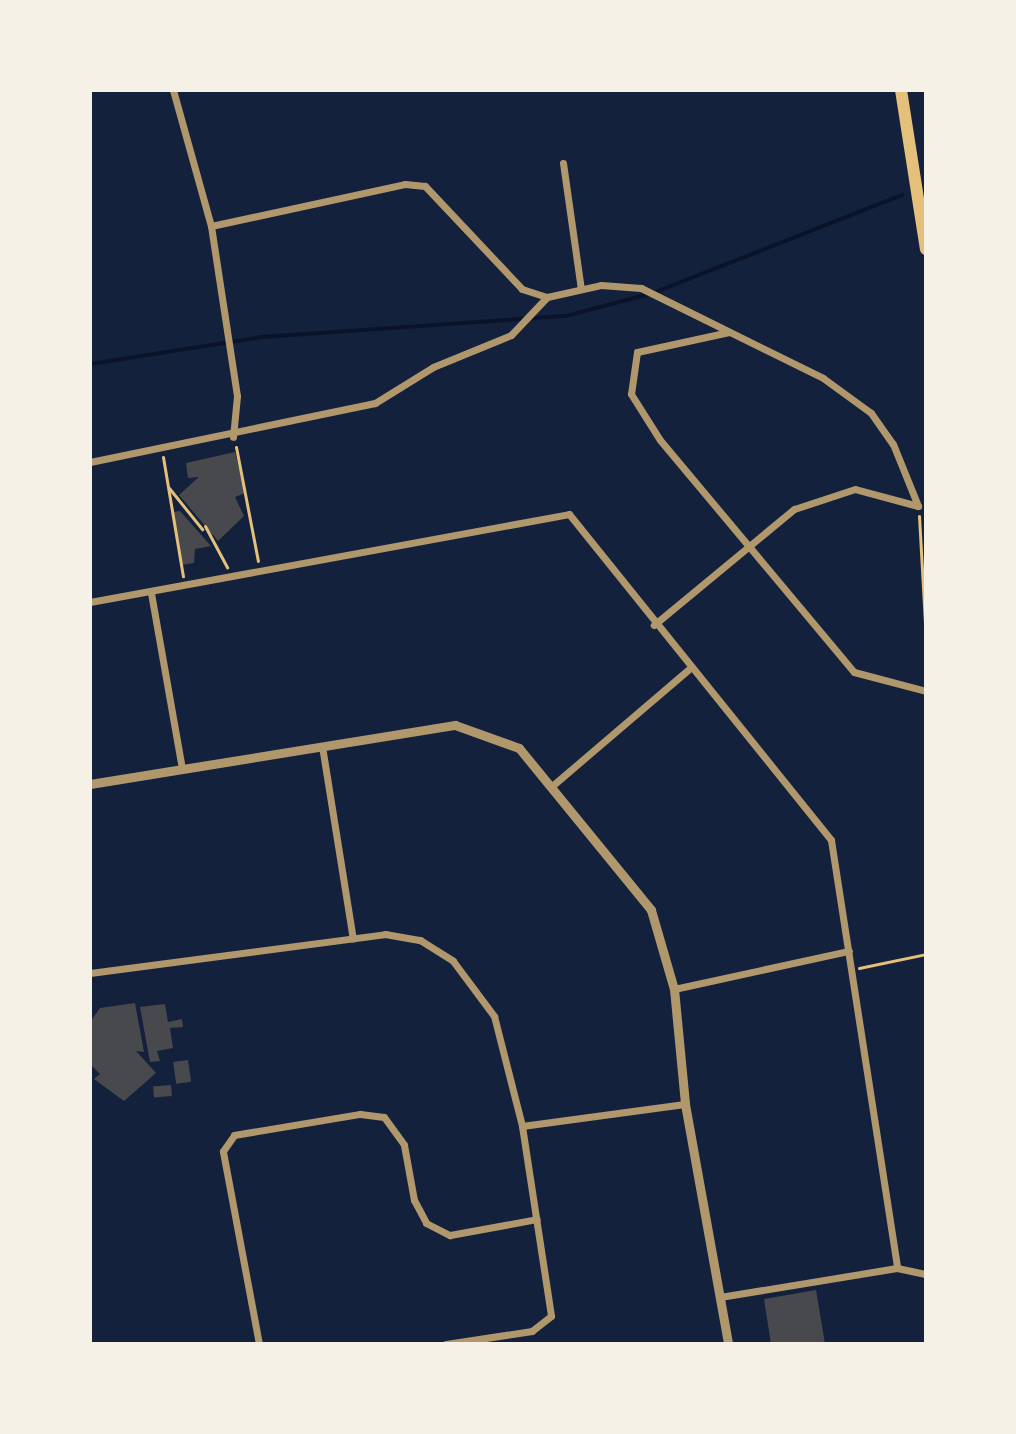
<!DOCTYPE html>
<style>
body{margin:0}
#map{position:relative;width:1016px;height:1434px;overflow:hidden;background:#14213d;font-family:"Work Sans",sans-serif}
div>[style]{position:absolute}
.stream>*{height:4px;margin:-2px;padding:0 2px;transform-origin:2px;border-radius:2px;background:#0b132b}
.building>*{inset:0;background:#48494c;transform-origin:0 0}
.path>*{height:3px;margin:-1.5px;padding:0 1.5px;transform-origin:1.5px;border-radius:1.5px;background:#e5c07b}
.minor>*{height:7px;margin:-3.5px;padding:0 3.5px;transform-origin:3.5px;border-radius:3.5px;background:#b1986c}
.tertiary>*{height:9px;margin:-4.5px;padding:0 4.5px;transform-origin:4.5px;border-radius:4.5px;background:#b1986c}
.primary>*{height:12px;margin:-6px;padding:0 6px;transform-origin:6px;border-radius:6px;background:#e5c07b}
span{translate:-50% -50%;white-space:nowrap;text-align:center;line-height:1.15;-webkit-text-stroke:6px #f6f1e7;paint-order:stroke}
.frame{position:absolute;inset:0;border:92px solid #f6f1e7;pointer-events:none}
</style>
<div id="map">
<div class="stream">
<div style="left:90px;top:364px;width:174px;rotate:-8.9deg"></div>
<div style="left:262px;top:337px;width:305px;rotate:-4deg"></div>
<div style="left:566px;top:316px;width:90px;rotate:-14.8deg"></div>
<div style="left:653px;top:293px;width:268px;rotate:-21.5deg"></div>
</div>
<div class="building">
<div style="clip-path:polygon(235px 452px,245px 493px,235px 497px,244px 516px,218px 541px,179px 495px,199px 477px,188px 478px,186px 463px)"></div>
<div style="clip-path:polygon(180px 511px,211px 546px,195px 549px,194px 563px,181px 565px,172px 512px)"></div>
<div style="clip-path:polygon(135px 1003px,144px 1052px,136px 1051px,156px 1073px,124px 1101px,94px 1079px,100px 1074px,90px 1064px,90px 1022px,100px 1008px)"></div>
<div style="clip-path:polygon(165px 1004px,168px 1022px,182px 1019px,183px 1027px,170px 1028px,173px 1048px,157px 1051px,160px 1061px,150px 1062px,140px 1007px)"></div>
<div style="left:188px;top:1060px;width:22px;height:15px;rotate:82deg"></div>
<div style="left:171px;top:1085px;width:11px;height:18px;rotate:85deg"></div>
<div style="clip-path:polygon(816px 1290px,825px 1344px,771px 1344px,764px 1299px)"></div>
</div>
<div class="path">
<div style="left:236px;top:447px;width:116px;rotate:79.1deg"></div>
<div style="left:163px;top:457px;width:121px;rotate:80.5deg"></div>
<div style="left:169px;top:488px;width:53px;rotate:51.2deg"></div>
<div style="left:919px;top:516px;width:124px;rotate:86.8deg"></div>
<div style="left:205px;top:526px;width:47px;rotate:61.8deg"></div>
<div style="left:859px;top:968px;width:68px;rotate:-11.8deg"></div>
</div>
<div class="minor">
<div style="left:173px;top:90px;width:141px;rotate:74.4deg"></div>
<div style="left:211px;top:226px;width:172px;rotate:81.3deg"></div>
<div style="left:237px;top:396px;width:41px;rotate:95.6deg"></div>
<div style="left:563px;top:163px;width:127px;rotate:81.9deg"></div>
<div style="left:211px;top:226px;width:198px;rotate:-12.2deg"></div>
<div style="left:405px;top:184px;width:20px;rotate:6deg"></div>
<div style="left:425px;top:186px;width:141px;rotate:46.7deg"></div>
<div style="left:522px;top:289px;width:26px;rotate:18deg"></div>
<div style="left:547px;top:297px;width:55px;rotate:-12.5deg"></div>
<div style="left:601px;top:285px;width:40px;rotate:4.3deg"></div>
<div style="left:641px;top:288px;width:203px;rotate:26.3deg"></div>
<div style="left:823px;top:378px;width:59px;rotate:36.1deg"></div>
<div style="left:871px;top:413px;width:38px;rotate:55deg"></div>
<div style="left:893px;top:444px;width:67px;rotate:68deg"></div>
<div style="left:918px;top:506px;width:65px;rotate:-164.9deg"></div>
<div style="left:855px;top:489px;width:64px;rotate:161.8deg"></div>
<div style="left:794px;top:509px;width:182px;rotate:140.4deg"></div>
<div style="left:729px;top:332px;width:94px;rotate:167.7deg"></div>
<div style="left:637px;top:352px;width:42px;rotate:98.1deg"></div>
<div style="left:631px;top:394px;width:54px;rotate:57.8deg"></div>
<div style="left:660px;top:440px;width:302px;rotate:50.1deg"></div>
<div style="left:854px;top:672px;width:74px;rotate:14.8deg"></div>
<div style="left:90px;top:462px;width:291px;rotate:-11.7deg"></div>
<div style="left:375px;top:403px;width:68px;rotate:-31.8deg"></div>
<div style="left:433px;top:367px;width:84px;rotate:-22.3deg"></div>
<div style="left:511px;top:335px;width:52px;rotate:-46.5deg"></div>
<div style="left:151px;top:593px;width:179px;rotate:80deg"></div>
<div style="left:90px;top:602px;width:487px;rotate:-10.4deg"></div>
<div style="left:569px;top:514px;width:418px;rotate:51.2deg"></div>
<div style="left:831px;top:840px;width:433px;rotate:81.2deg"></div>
<div style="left:322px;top:746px;width:195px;rotate:80.9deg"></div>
<div style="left:552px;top:786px;width:179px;rotate:-40.5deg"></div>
<div style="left:90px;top:973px;width:298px;rotate:-7.5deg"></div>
<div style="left:385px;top:934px;width:36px;rotate:10deg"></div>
<div style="left:420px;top:940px;width:39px;rotate:32deg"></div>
<div style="left:453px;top:961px;width:69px;rotate:53.3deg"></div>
<div style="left:494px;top:1016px;width:114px;rotate:75.7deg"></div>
<div style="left:522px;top:1126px;width:192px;rotate:81.3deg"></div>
<div style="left:551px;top:1316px;width:24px;rotate:142deg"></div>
<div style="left:532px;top:1331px;width:87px;rotate:171.4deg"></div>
<div style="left:674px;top:989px;width:179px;rotate:-12.3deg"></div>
<div style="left:522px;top:1126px;width:164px;rotate:-7.7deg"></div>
<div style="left:897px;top:1268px;width:30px;rotate:12deg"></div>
<div style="left:720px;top:1297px;width:179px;rotate:-9.3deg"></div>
<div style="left:259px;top:1344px;width:196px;rotate:-100.6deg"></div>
<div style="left:223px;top:1151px;width:19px;rotate:-55deg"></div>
<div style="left:234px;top:1135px;width:128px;rotate:-9.5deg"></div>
<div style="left:360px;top:1114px;width:24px;rotate:7deg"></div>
<div style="left:384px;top:1117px;width:34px;rotate:54deg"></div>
<div style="left:404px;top:1145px;width:56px;rotate:79.7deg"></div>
<div style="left:414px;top:1200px;width:26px;rotate:62deg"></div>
<div style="left:426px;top:1223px;width:27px;rotate:27deg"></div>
<div style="left:450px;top:1235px;width:88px;rotate:-10.4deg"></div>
</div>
<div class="tertiary">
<div style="left:90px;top:784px;width:370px;rotate:-9.2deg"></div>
<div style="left:455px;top:725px;width:68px;rotate:19.8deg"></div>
<div style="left:519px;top:748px;width:209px;rotate:50.8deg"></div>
<div style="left:651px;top:910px;width:82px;rotate:73.8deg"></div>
<div style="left:674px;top:989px;width:116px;rotate:84.5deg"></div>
<div style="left:685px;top:1104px;width:244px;rotate:79.8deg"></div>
</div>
<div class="primary">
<div style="left:901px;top:90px;width:161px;rotate:81.1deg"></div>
</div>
<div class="frame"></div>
</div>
